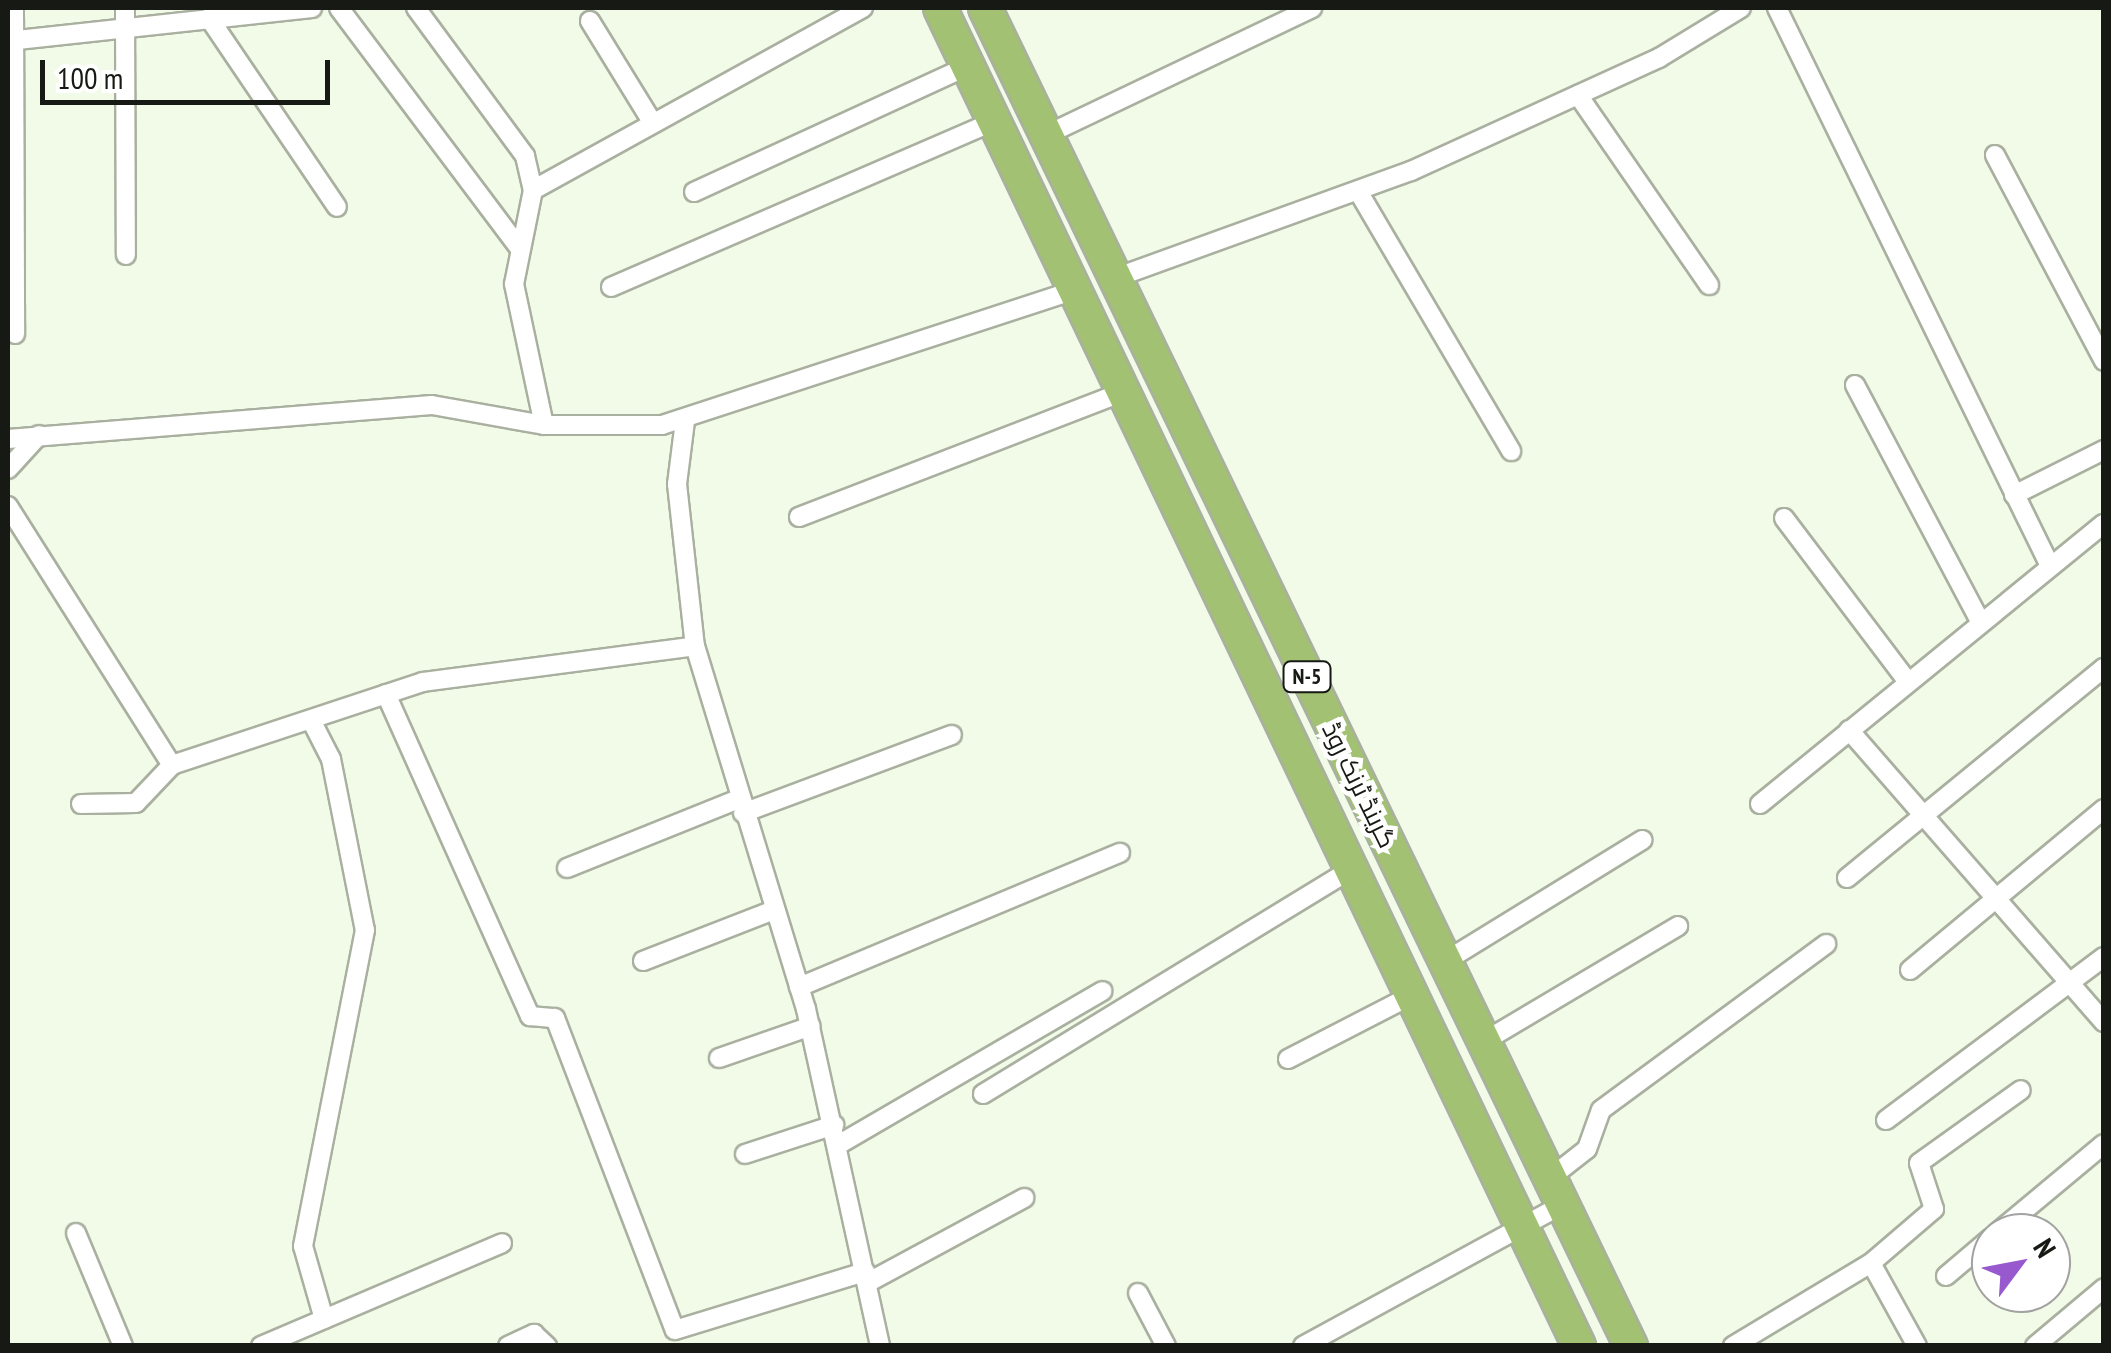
<!DOCTYPE html>
<meta charset="utf-8">
<style>
body{margin:0}
#map{position:relative;width:2111px;height:1353px;overflow:hidden;background:#f2fae8;font-family:"PT Sans Narrow",Cairo,sans-serif}
div>[style]{position:absolute}
.roads{filter:drop-shadow(2px 0 #a9b09f) drop-shadow(-2px 0 #a9b09f) drop-shadow(0 2px #a9b09f) drop-shadow(0 -2px #a9b09f)}
.street>*{height:18px;margin:-9px;padding:0 9px;transform-origin:9px;border-radius:9px;background:#fff}
.highway>*{height:32px;margin:-16px;padding:0 16px;transform-origin:16px;border-radius:16px;background:#a2c172}
span{translate:-50% -50%;white-space:nowrap;text-align:center;line-height:1.15;-webkit-text-stroke:9px #fff;paint-order:stroke}
.shield-label span{padding:2px 8px;background:#fff;border:2px solid;border-radius:8px;-webkit-text-stroke-width:0}
.shield-label{font-size:22px;color:#171a14;font-weight:700}
.street-label{font-size:25px;color:#171a14}
.frame{position:absolute;inset:0;border:10px solid #171a14;pointer-events:none}
.north{position:absolute;left:1971px;top:1213px;width:100px;height:100px;box-sizing:border-box;background:#fff;border:2px solid #a2a3a1;border-radius:50%;rotate:58deg;font-size:28px;font-weight:700;line-height:40px;text-align:center;color:#171a14}
.north::after{content:'';display:block;margin:auto;width:35px;height:45px;background:#9859cf;clip-path:polygon(50% 0,100% 100%,50% 72%,0 100%)}
.scale{position:absolute;left:40px;top:60px;width:290px;height:45px;box-sizing:border-box;border:5px solid #171a14;border-top:0;padding-left:12px;font-size:30px;line-height:35px;white-space:nowrap;color:#171a14;-webkit-text-stroke:8px #fff;paint-order:stroke}
</style>
<div id="map">
<div class="roads">
<div class="street">
<div style="left:14px;top:8px;width:326px;rotate:89.8deg"></div>
<div style="left:125px;top:8px;width:247px;rotate:89.8deg"></div>
<div style="left:339px;top:8px;width:301px;rotate:53.1deg"></div>
<div style="left:416px;top:8px;width:184px;rotate:53.6deg"></div>
<div style="left:525px;top:156px;width:35px;rotate:77deg"></div>
<div style="left:533px;top:190px;width:96px;rotate:101.4deg"></div>
<div style="left:514px;top:284px;width:144px;rotate:78deg"></div>
<div style="left:1777px;top:8px;width:621px;rotate:63.93deg"></div>
<div style="left:209px;top:18px;width:228px;rotate:55.9deg"></div>
<div style="left:590px;top:21px;width:116px;rotate:58.4deg"></div>
<div style="left:8px;top:41px;width:306px;rotate:-6.2deg"></div>
<div style="left:1578px;top:95px;width:231px;rotate:55.4deg"></div>
<div style="left:1046px;top:135px;width:295px;rotate:-25.5deg"></div>
<div style="left:1995px;top:155px;width:233px;rotate:62.1deg"></div>
<div style="left:533px;top:190px;width:377px;rotate:-28.9deg"></div>
<div style="left:1358px;top:191px;width:302px;rotate:59.5deg"></div>
<div style="left:694px;top:192px;width:302px;rotate:-24.7deg"></div>
<div style="left:1115px;top:278px;width:315px;rotate:-19.9deg"></div>
<div style="left:1411px;top:171px;width:273px;rotate:-24.5deg"></div>
<div style="left:1659px;top:58px;width:96px;rotate:-31.4deg"></div>
<div style="left:611px;top:287px;width:418px;rotate:-23.4deg"></div>
<div style="left:1855px;top:385px;width:269px;rotate:62.1deg"></div>
<div style="left:685px;top:421px;width:64px;rotate:97.2deg"></div>
<div style="left:677px;top:484px;width:163px;rotate:83.7deg"></div>
<div style="left:695px;top:646px;width:380px;rotate:73deg"></div>
<div style="left:806px;top:1009px;width:345px;rotate:77.6deg"></div>
<div style="left:8px;top:439px;width:425px;rotate:-4.6deg"></div>
<div style="left:432px;top:405px;width:114px;rotate:10.1deg"></div>
<div style="left:544px;top:425px;width:118px"></div>
<div style="left:662px;top:425px;width:437px;rotate:-18.1deg"></div>
<div style="left:8px;top:469px;width:46px;rotate:-47.6deg"></div>
<div style="left:2014px;top:495px;width:101px;rotate:-26.6deg"></div>
<div style="left:8px;top:506px;width:307px;rotate:57.7deg"></div>
<div style="left:172px;top:765px;width:52px;rotate:133.5deg"></div>
<div style="left:136px;top:803px;width:55px;rotate:179deg"></div>
<div style="left:799px;top:517px;width:350px;rotate:-21.1deg"></div>
<div style="left:1784px;top:518px;width:206px;rotate:52.9deg"></div>
<div style="left:386px;top:694px;width:353px;rotate:65.9deg"></div>
<div style="left:530px;top:1016px;width:25px;rotate:5deg"></div>
<div style="left:555px;top:1018px;width:334px;rotate:69deg"></div>
<div style="left:675px;top:1330px;width:199px;rotate:-17deg"></div>
<div style="left:311px;top:720px;width:44px;rotate:62.9deg"></div>
<div style="left:331px;top:759px;width:174px;rotate:78.8deg"></div>
<div style="left:365px;top:930px;width:322px;rotate:101.1deg"></div>
<div style="left:303px;top:1246px;width:76px;rotate:74deg"></div>
<div style="left:1849px;top:730px;width:388px;rotate:48.9deg"></div>
<div style="left:172px;top:765px;width:264px;rotate:-18.3deg"></div>
<div style="left:423px;top:682px;width:274px;rotate:-7.5deg"></div>
<div style="left:1760px;top:804px;width:443px;rotate:-39.2deg"></div>
<div style="left:743px;top:813px;width:223px;rotate:-20.5deg"></div>
<div style="left:567px;top:868px;width:185px;rotate:-21.9deg"></div>
<div style="left:1847px;top:878px;width:332px;rotate:-39.3deg"></div>
<div style="left:643px;top:961px;width:141px;rotate:-21.3deg"></div>
<div style="left:1444px;top:962px;width:233px;rotate:-31.6deg"></div>
<div style="left:1910px;top:970px;width:252px;rotate:-39.7deg"></div>
<div style="left:799px;top:987px;width:348px;rotate:-22.7deg"></div>
<div style="left:1483px;top:1042px;width:227px;rotate:-30.7deg"></div>
<div style="left:719px;top:1058px;width:97px;rotate:-19.2deg"></div>
<div style="left:1288px;top:1059px;width:137px;rotate:-27.3deg"></div>
<div style="left:983px;top:1094px;width:431px;rotate:-31.4deg"></div>
<div style="left:1886px;top:1120px;width:272px;rotate:-36.8deg"></div>
<div style="left:838px;top:1145px;width:306px;rotate:-30.2deg"></div>
<div style="left:745px;top:1154px;width:94px;rotate:-18deg"></div>
<div style="left:1550px;top:1178px;width:47px;rotate:-38.1deg"></div>
<div style="left:1587px;top:1149px;width:41px;rotate:-70.3deg"></div>
<div style="left:1601px;top:1110px;width:280px;rotate:-36.4deg"></div>
<div style="left:76px;top:1233px;width:122px;rotate:67.4deg"></div>
<div style="left:1997px;top:1233px;width:139px;rotate:-39.8deg"></div>
<div style="left:1871px;top:1263px;width:83px;rotate:-40.6deg"></div>
<div style="left:1934px;top:1209px;width:48px;rotate:-108.1deg"></div>
<div style="left:1919px;top:1163px;width:125px;rotate:-35.6deg"></div>
<div style="left:1946px;top:1276px;width:59px;rotate:-40.2deg"></div>
<div style="left:867px;top:1283px;width:179px;rotate:-28.4deg"></div>
<div style="left:1138px;top:1293px;width:60px;rotate:62.2deg"></div>
<div style="left:261px;top:1346px;width:262px;rotate:-23.1deg"></div>
<div style="left:508px;top:1346px;width:29px;rotate:-25deg"></div>
<div style="left:534px;top:1334px;width:18px;rotate:43deg"></div>
<div style="left:1303px;top:1346px;width:296px;rotate:-28.6deg"></div>
<div style="left:1733px;top:1346px;width:161px;rotate:-31deg"></div>
<div style="left:1871px;top:1263px;width:95px;rotate:61deg"></div>
<div style="left:2035px;top:1346px;width:90px;rotate:-40deg"></div>
</div>
<div class="highway">
<div style="left:940px;top:8px;width:1483px;rotate:64.47deg"></div>
<div style="left:985px;top:8px;width:1486px;rotate:64.23deg"></div>
</div>
</div>
<div class="shield-label">
<span style="left:1307px;top:677px">N-5</span>
</div>
<div class="street-label">
<span style="left:1359px;top:785px;rotate:64deg">گرینڈ ٹرنک روڈ</span>
</div>
<div class="frame"></div>
<div class="north">N</div>
<div class="scale">100 m</div>
</div>
